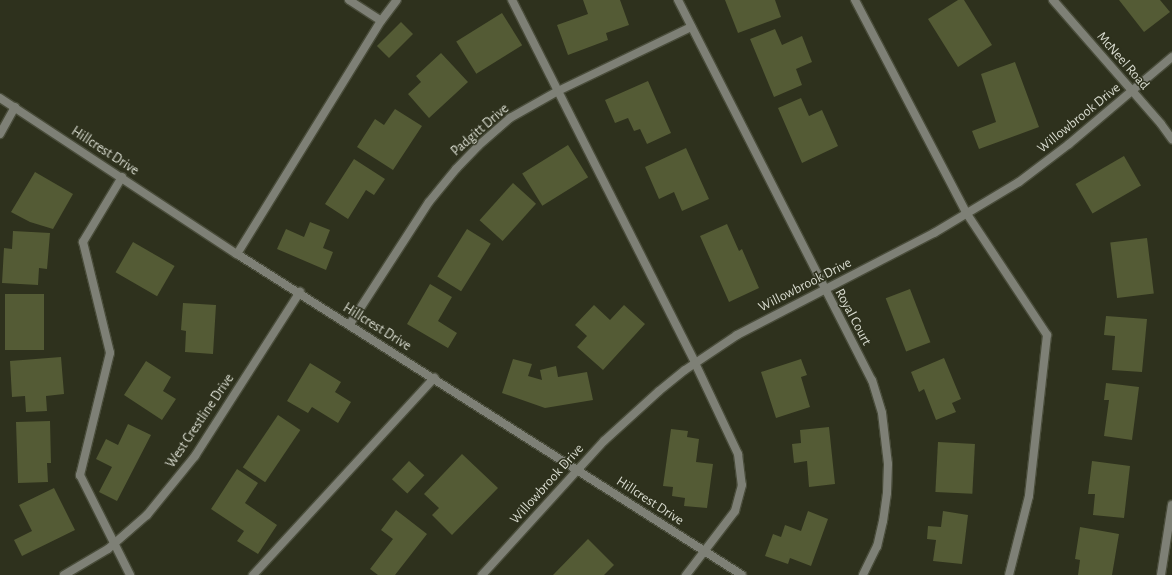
<!DOCTYPE html>
<style>
body{margin:0}
#map{position:relative;width:1172px;height:575px;overflow:hidden;background:#2e311d;font-family:"Alegreya Sans",sans-serif}
div>[style]{position:absolute}
.building>*{inset:0;background:#545b35;transform-origin:0 0}
.roads{filter:drop-shadow(1px 0 #494c3a) drop-shadow(-1px 0 #494c3a) drop-shadow(0 1px #494c3a) drop-shadow(0 -1px #494c3a)}
.service>*{height:8px;margin:-4px;padding:0 4px;transform-origin:4px;border-radius:4px;background:#7e8076}
.minor>*{height:8px;margin:-4px;padding:0 4px;transform-origin:4px;border-radius:4px;background:#7e8076}
.tertiary>*{height:8px;margin:-4px;padding:0 4px;transform-origin:4px;border-radius:4px;background:#7e8076}
span{translate:-50% -50%;white-space:nowrap;text-align:center;line-height:1.15;-webkit-text-stroke:3px #2e311d;paint-order:stroke}
.street-label{font-size:14px;color:#d9dcd0}
</style>
<div id="map">
<div class="building">
<div style="clip-path:polygon(583px 0,620px 0,629px 25px,606px 33px,608px 40px,568px 55px,557px 25px,588px 14px)"></div>
<div style="clip-path:polygon(725px 0,775px 0,781px 17px,738px 33px)"></div>
<div style="clip-path:polygon(958px 0,964px 0,992px 45px,958px 67px,928px 19px)"></div>
<div style="clip-path:polygon(1119px 0,1160px 0,1170px 12px,1144px 32px)"></div>
<div style="left:502px;top:13px;width:38px;height:54px;rotate:58deg"></div>
<div style="left:401px;top:22px;width:17px;height:34px;rotate:45deg"></div>
<div style="clip-path:polygon(775px 29px,782px 45px,802px 36px,812px 62px,796px 69px,802px 85px,774px 97px,750px 39px)"></div>
<div style="clip-path:polygon(441px 53px,468px 82px,429px 118px,408px 94px,421px 82px,416px 76px)"></div>
<div style="clip-path:polygon(1015px 62px,1039px 127px,979px 149px,972px 131px,996px 122px,981px 74px)"></div>
<div style="clip-path:polygon(648px 81px,671px 133px,647px 144px,640px 129px,634px 131px,628px 118px,615px 123px,605px 100px)"></div>
<div style="clip-path:polygon(801px 98px,809px 116px,822px 110px,838px 146px,802px 163px,778px 108px)"></div>
<div style="clip-path:polygon(395px 109px,422px 126px,393px 170px,357px 147px,375px 119px,384px 125px)"></div>
<div style="left:568px;top:145px;width:38px;height:54px;rotate:58deg"></div>
<div style="clip-path:polygon(686px 148px,709px 199px,682px 211px,674px 192px,659px 199px,645px 167px)"></div>
<div style="left:1124px;top:156px;width:34px;height:56px;rotate:60deg"></div>
<div style="clip-path:polygon(354px 159px,385px 179px,374px 195px,366px 190px,348px 219px,325px 204px)"></div>
<div style="clip-path:polygon(35px 172px,73px 194px,53px 229px,30px 222px,11px 212px)"></div>
<div style="left:513px;top:183px;width:31px;height:50px;rotate:42deg"></div>
<div style="clip-path:polygon(310px 222px,330px 230px,323px 248px,333px 252px,326px 270px,277px 249px,286px 229px,304px 237px)"></div>
<div style="clip-path:polygon(727px 224px,739px 251px,742px 249px,759px 288px,729px 302px,700px 236px)"></div>
<div style="left:467px;top:229px;width:28px;height:56px;rotate:32deg"></div>
<div style="clip-path:polygon(13px 231px,50px 233px,47px 269px,39px 268px,38px 285px,2px 283px,4px 248px,12px 249px)"></div>
<div style="left:1147px;top:238px;width:56px;height:37px;rotate:83deg"></div>
<div style="left:133px;top:242px;width:48px;height:35px;rotate:30deg"></div>
<div style="clip-path:polygon(430px 284px,452px 297px,438px 321px,457px 333px,448px 348px,407px 324px)"></div>
<div style="left:910px;top:289px;width:57px;height:26px;rotate:69deg"></div>
<div style="left:44px;top:294px;width:56px;height:39px;rotate:90deg"></div>
<div style="clip-path:polygon(183px 303px,216px 305px,213px 354px,185px 352px,186px 331px,181px 330px)"></div>
<div style="clip-path:polygon(594px 305px,610px 320px,624px 305px,645px 324px,603px 370px,577px 347px,587px 336px,575px 325px)"></div>
<div style="clip-path:polygon(1106px 316px,1147px 319px,1142px 372px,1112px 370px,1115px 336px,1104px 335px)"></div>
<div style="clip-path:polygon(61px 357px,64px 394px,46px 396px,47px 411px,26px 412px,25px 396px,12px 397px,10px 361px)"></div>
<div style="clip-path:polygon(944px 358px,961px 399px,952px 403px,956px 412px,936px 420px,924px 389px,919px 392px,911px 372px)"></div>
<div style="clip-path:polygon(513px 359px,532px 364px,528px 376px,542px 380px,540px 370px,556px 366px,558px 377px,587px 372px,593px 400px,545px 408px,502px 393px)"></div>
<div style="clip-path:polygon(801px 359px,807px 375px,801px 377px,810px 407px,776px 418px,761px 372px)"></div>
<div style="clip-path:polygon(146px 361px,171px 377px,163px 391px,176px 399px,162px 420px,124px 395px)"></div>
<div style="clip-path:polygon(310px 363px,341px 382px,335px 392px,351px 402px,338px 423px,312px 407px,308px 413px,287px 401px)"></div>
<div style="clip-path:polygon(1106px 383px,1139px 387px,1132px 440px,1104px 436px,1109px 400px,1104px 400px)"></div>
<div style="left:278px;top:415px;width:27px;height:63px;rotate:34deg"></div>
<div style="clip-path:polygon(50px 421px,51px 463px,47px 463px,48px 482px,18px 483px,16px 422px)"></div>
<div style="clip-path:polygon(128px 424px,151px 435px,117px 501px,99px 492px,112px 467px,96px 459px,106px 439px,118px 445px)"></div>
<div style="clip-path:polygon(829px 427px,835px 484px,809px 487px,807px 461px,794px 463px,792px 444px,801px 443px,800px 430px)"></div>
<div style="clip-path:polygon(671px 429px,688px 431px,687px 437px,699px 439px,696px 462px,713px 464px,707px 508px,684px 506px,685px 498px,672px 496px,673px 487px,663px 486px)"></div>
<div style="left:938px;top:442px;width:37px;height:50px;rotate:3deg"></div>
<div style="clip-path:polygon(462px 454px,498px 488px,452px 535px,432px 515px,439px 508px,424px 494px)"></div>
<div style="left:409px;top:461px;width:21px;height:25px;rotate:43deg"></div>
<div style="clip-path:polygon(1092px 461px,1130px 466px,1124px 518px,1093px 515px,1095px 494px,1088px 494px)"></div>
<div style="clip-path:polygon(237px 469px,258px 483px,245px 503px,277px 525px,258px 554px,237px 541px,244px 531px,211px 509px)"></div>
<div style="clip-path:polygon(54px 488px,75px 530px,22px 556px,14px 540px,32px 531px,19px 505px)"></div>
<div style="clip-path:polygon(396px 510px,427px 534px,395px 575px,378px 575px,370px 569px,393px 539px,381px 530px)"></div>
<div style="clip-path:polygon(808px 511px,828px 519px,811px 566px,790px 558px,788px 564px,765px 556px,773px 534px,781px 537px,785px 525px,801px 531px)"></div>
<div style="clip-path:polygon(943px 511px,968px 515px,962px 564px,933px 561px,936px 540px,927px 539px,928px 526px,941px 527px)"></div>
<div style="clip-path:polygon(1080px 527px,1119px 534px,1112px 575px,1078px 575px,1080px 560px,1075px 559px)"></div>
<div style="clip-path:polygon(588px 539px,614px 565px,604px 575px,553px 575px)"></div>
</div>
<div class="roads">
<div class="service">
<div style="left:349px;top:0;width:38px;rotate:33deg"></div>
<div style="left:512px;top:0;width:407px;rotate:63.2deg"></div>
<div style="left:695px;top:363px;width:101px;rotate:64.7deg"></div>
<div style="left:738px;top:454px;width:31px;rotate:83deg"></div>
<div style="left:742px;top:485px;width:27px;rotate:105deg"></div>
<div style="left:735px;top:511px;width:81px;rotate:127.4deg"></div>
<div style="left:855px;top:0;width:242px;rotate:62.4deg"></div>
<div style="left:967px;top:214px;width:145px;rotate:56.5deg"></div>
<div style="left:1047px;top:335px;width:162px;rotate:96.4deg"></div>
<div style="left:1029px;top:496px;width:81px;rotate:104.2deg"></div>
<div style="left:122px;top:177px;width:76px;rotate:121deg"></div>
<div style="left:83px;top:242px;width:114px;rotate:76.3deg"></div>
<div style="left:110px;top:353px;width:126px;rotate:103.8deg"></div>
<div style="left:80px;top:475px;width:112px;rotate:63.4deg"></div>
<div style="left:237px;top:254px;width:274px;rotate:-58.3deg"></div>
<div style="left:381px;top:21px;width:26px;rotate:-53deg"></div>
<div style="left:253px;top:575px;width:268px;rotate:-47.4deg"></div>
</div>
<div class="minor">
<div style="left:678px;top:0;width:427px;rotate:63deg"></div>
<div style="left:872px;top:380px;width:34px;rotate:73deg"></div>
<div style="left:882px;top:413px;width:51px;rotate:83.3deg"></div>
<div style="left:888px;top:464px;width:29px;rotate:92deg"></div>
<div style="left:887px;top:493px;width:28px;rotate:98deg"></div>
<div style="left:883px;top:521px;width:26px;rotate:103deg"></div>
<div style="left:877px;top:546px;width:32px;rotate:116deg"></div>
<div style="left:1053px;top:0;width:164px;rotate:48.9deg"></div>
<div style="left:1161px;top:124px;width:19px;rotate:54deg"></div>
<div style="left:0;top:134px;width:31px;rotate:-61deg"></div>
<div style="left:350px;top:324px;width:145px;rotate:-57.1deg"></div>
<div style="left:429px;top:202px;width:43px;rotate:-50.7deg"></div>
<div style="left:456px;top:169px;width:32px;rotate:-46deg"></div>
<div style="left:478px;top:146px;width:43px;rotate:-41.2deg"></div>
<div style="left:510px;top:118px;width:55px;rotate:-29.4deg"></div>
<div style="left:558px;top:91px;width:148px;rotate:-25.7deg"></div>
<div style="left:64px;top:575px;width:51px;rotate:-30.6deg"></div>
<div style="left:108px;top:549px;width:52px;rotate:-41.1deg"></div>
<div style="left:147px;top:515px;width:76px;rotate:-50.9deg"></div>
<div style="left:195px;top:456px;width:195px;rotate:-57.4deg"></div>
<div style="left:482px;top:575px;width:181px;rotate:-47.7deg"></div>
<div style="left:604px;top:441px;width:74px;rotate:-42.3deg"></div>
<div style="left:659px;top:391px;width:33px;rotate:-39deg"></div>
<div style="left:685px;top:370px;width:63px;rotate:-33.9deg"></div>
<div style="left:737px;top:335px;width:222px;rotate:-27.4deg"></div>
<div style="left:934px;top:233px;width:99px;rotate:-31deg"></div>
<div style="left:1019px;top:182px;width:63px;rotate:-37.2deg"></div>
<div style="left:1069px;top:144px;width:135px;rotate:-40.2deg"></div>
<div style="left:1161px;top:575px;width:71px;rotate:-81.1deg"></div>
</div>
<div class="tertiary">
<div style="left:0;top:98px;width:284px;rotate:33.4deg"></div>
<div style="left:237px;top:254px;width:598px;rotate:32.44deg"></div>
</div>
</div>
<div class="street-label">
<span style="left:1123px;top:61px;rotate:49deg">McNeel Road</span>
<span style="left:1079px;top:118px;rotate:-39deg">Willowbrook Drive</span>
<span style="left:480px;top:130px;rotate:-41deg">Padgitt Drive</span>
<span style="left:105px;top:151px;rotate:33deg">Hillcrest Drive</span>
<span style="left:805px;top:285px;rotate:-27deg">Willowbrook Drive</span>
<span style="left:853px;top:317px;rotate:62deg">Royal Court</span>
<span style="left:377px;top:327px;rotate:32deg">Hillcrest Drive</span>
<span style="left:200px;top:421px;rotate:-56deg">West Crestline Drive</span>
<span style="left:547px;top:484px;rotate:-48deg">Willowbrook Drive</span>
<span style="left:650px;top:501px;rotate:33deg">Hillcrest Drive</span>
</div>
</div>
